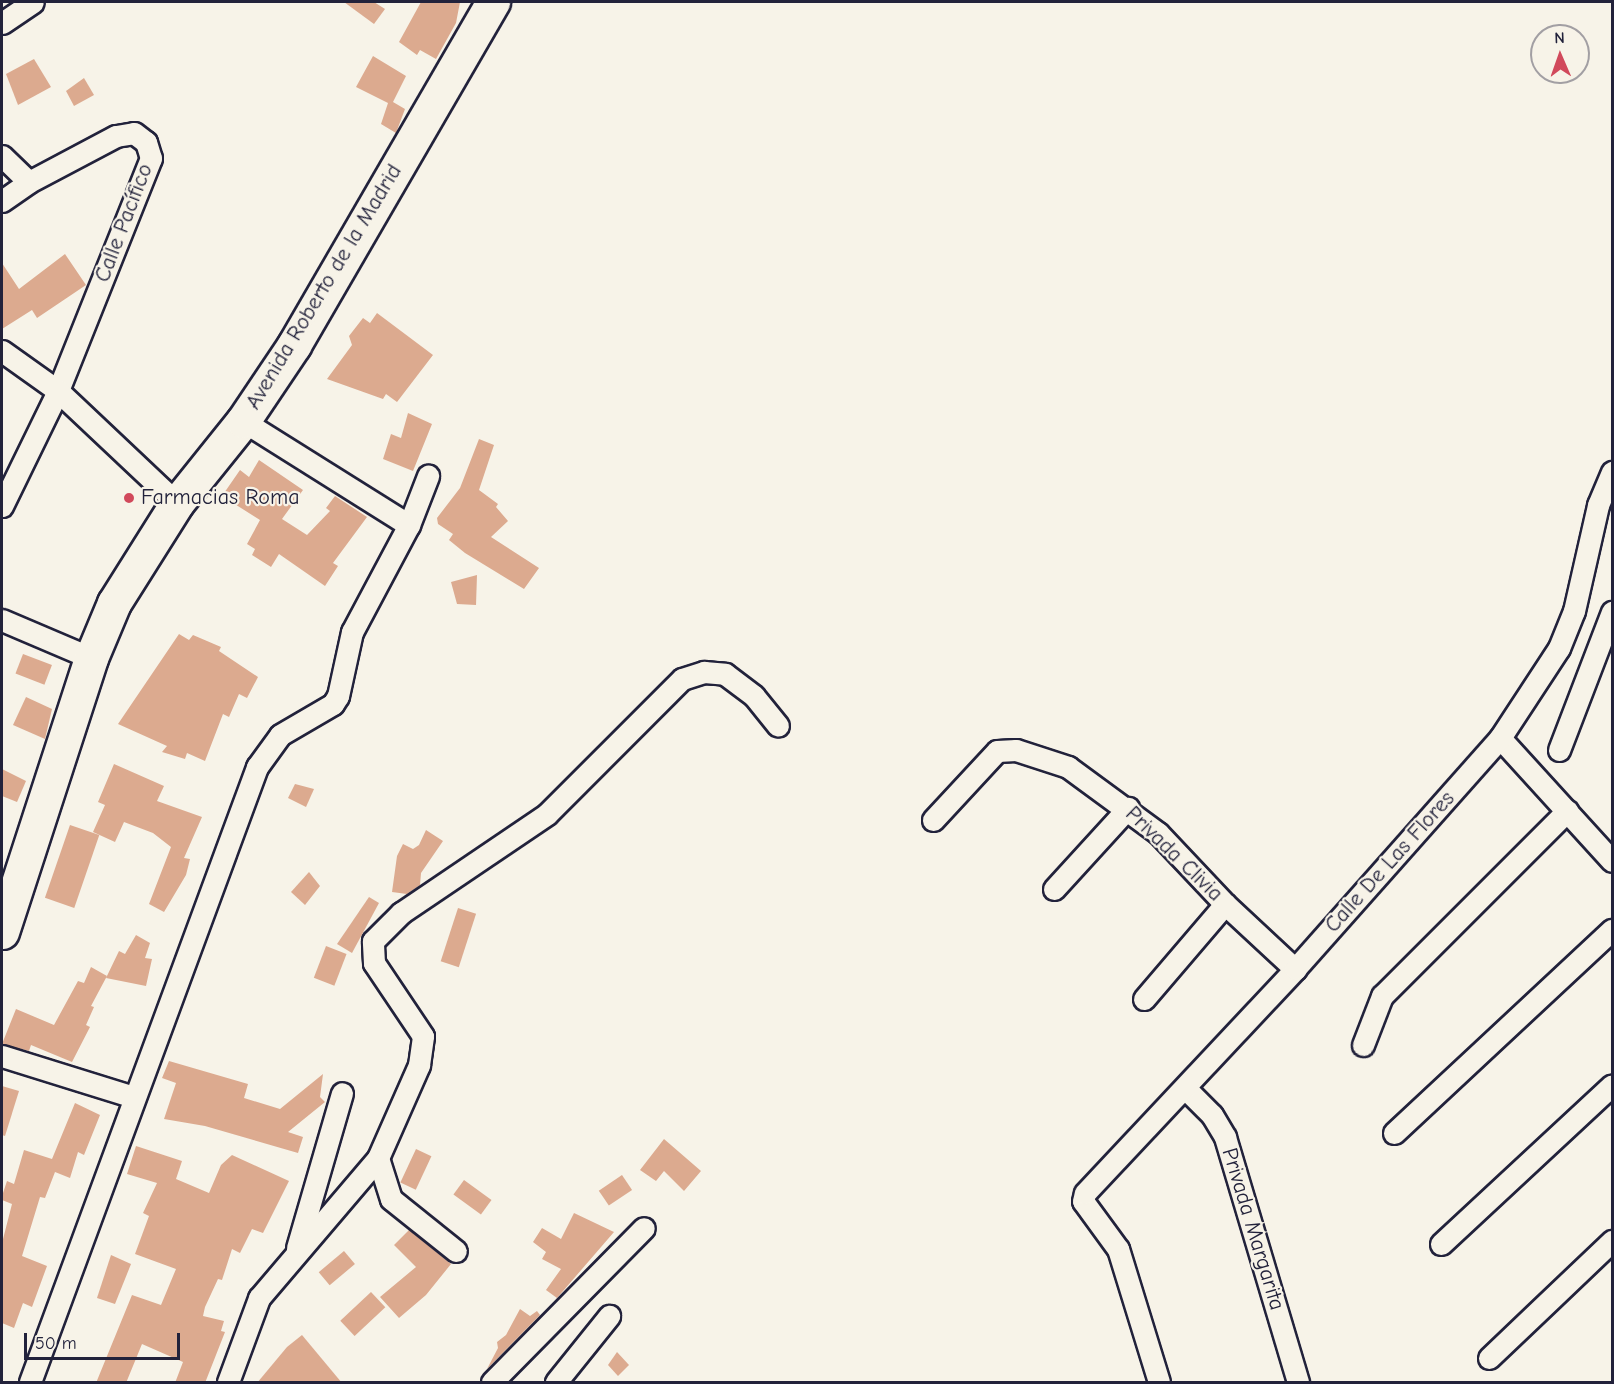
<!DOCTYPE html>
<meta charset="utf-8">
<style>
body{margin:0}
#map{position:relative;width:1614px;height:1384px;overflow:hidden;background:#f7f3e8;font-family:"Comic Neue",sans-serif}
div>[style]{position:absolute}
.building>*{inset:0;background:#dcaa8f;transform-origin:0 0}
.roads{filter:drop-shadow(2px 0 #22223b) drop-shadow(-2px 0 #22223b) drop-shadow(0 2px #22223b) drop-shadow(0 -2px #22223b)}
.street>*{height:21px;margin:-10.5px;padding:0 10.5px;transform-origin:10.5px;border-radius:10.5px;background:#f7f3e8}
.primary>*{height:33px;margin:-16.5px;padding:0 16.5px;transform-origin:16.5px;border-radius:16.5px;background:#f7f3e8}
.dots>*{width:16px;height:16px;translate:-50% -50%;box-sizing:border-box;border:3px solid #f7f3e8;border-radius:50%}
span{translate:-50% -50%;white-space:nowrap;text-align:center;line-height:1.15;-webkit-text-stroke:4.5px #f7f3e8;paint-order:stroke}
.street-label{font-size:22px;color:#22223b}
.poi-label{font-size:22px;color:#22223b}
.left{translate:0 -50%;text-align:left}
.frame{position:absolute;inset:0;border:3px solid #22223b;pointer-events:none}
.north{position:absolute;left:1530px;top:24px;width:60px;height:60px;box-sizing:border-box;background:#f7f3e8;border:2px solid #a29fa3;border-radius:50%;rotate:358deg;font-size:16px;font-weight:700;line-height:24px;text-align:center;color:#22223b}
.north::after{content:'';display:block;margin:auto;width:21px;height:27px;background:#d1495b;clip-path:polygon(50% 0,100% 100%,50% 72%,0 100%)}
.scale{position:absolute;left:24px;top:1333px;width:156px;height:27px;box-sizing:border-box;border:3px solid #22223b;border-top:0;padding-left:8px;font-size:18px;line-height:21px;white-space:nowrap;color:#22223b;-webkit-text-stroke:4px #f7f3e8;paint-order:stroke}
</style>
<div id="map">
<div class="building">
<div style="clip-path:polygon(344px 2px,374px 2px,385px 9px,374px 24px)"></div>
<div style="clip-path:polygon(421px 2px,460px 2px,456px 23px,436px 59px,420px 50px,417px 55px,399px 42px)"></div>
<div style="clip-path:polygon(373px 56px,406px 76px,393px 102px,405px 109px,396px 133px,381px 124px,388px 103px,356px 87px)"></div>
<div style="clip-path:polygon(34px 59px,51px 87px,18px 105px,6px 74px)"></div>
<div style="clip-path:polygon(84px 78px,94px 95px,74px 106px,66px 91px)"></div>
<div style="clip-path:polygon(65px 254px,86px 285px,37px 318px,32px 310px,2px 329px,2px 263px,19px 289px)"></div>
<div style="clip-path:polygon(377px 313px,433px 355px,397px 402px,386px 394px,383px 399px,327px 379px,352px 345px,349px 336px,363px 318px,370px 323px)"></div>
<div style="clip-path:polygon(408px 413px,432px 424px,413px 471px,383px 459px,391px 434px,401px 438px)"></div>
<div style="clip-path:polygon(479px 439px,494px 445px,479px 490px,498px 504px,496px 507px,508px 521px,491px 537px,539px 568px,524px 589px,465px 553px,449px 540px,453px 534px,438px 524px,437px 518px,460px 488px)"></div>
<div style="clip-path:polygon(259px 460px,303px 490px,282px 519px,307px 535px,330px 511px,326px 508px,335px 496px,367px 517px,333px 563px,338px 566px,325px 586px,279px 554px,271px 567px,252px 555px,255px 549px,247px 544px,260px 520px,222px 496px,240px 470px,249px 477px)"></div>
<div style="clip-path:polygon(477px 575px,476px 605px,457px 604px,451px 582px)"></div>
<div style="clip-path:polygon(179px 634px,189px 640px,193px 635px,221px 647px,219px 651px,258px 677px,247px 698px,239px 694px,229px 717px,223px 714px,205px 761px,187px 753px,185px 759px,162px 752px,167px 746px,118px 724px)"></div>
<div style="left:23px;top:654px;width:31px;height:21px;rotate:21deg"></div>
<div style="clip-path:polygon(26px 697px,52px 709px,45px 739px,13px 725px)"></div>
<div style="clip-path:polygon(114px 764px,164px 786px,157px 801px,202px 817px,184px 858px,190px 859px,186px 875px,164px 912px,149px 904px,171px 847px,153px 833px,124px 822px,115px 842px,93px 832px,105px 805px,98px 802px)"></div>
<div style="clip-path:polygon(2px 769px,26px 781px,17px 802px,2px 796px)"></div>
<div style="clip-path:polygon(295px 784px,314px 789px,306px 807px,288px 798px)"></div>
<div style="left:70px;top:825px;width:31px;height:77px;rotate:19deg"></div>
<div style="clip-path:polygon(426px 830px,443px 841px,421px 873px,420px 885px,407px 894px,392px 892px,397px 856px,403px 844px,413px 849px,419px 845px)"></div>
<div style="clip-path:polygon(309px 872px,320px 886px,305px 905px,291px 892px)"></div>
<div style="clip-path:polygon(369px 897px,379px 903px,352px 953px,337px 944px)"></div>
<div style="left:458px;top:908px;width:19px;height:56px;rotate:18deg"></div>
<div style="clip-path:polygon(136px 935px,150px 943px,145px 958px,152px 959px,146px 986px,106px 978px,119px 951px,125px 954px)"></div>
<div style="left:326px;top:946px;width:22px;height:34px;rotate:21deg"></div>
<div style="clip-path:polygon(91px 967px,107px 976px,91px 1006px,94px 1007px,86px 1025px,90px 1027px,72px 1062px,31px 1045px,29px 1051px,2px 1044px,16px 1009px,54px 1025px,78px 981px,84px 983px)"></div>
<div style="clip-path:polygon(169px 1061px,248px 1084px,244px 1098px,280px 1109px,323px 1074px,320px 1097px,325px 1102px,288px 1132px,303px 1137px,298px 1153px,205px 1126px,164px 1119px,176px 1083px,162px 1078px)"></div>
<div style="clip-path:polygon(2px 1086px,19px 1091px,5px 1136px,2px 1135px)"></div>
<div style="clip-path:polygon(75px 1103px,100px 1115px,84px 1155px,78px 1152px,70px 1178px,55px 1172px,45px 1198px,40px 1197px,22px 1256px,47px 1266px,32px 1307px,23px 1303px,14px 1328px,2px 1323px,2px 1243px,12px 1204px,2px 1200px,2px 1196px,7px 1181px,14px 1184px,24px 1150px,52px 1159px)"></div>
<div style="clip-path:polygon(664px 1139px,701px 1171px,684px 1191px,664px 1171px,656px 1181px,640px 1170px)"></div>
<div style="clip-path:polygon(136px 1146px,182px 1161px,176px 1179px,209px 1193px,221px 1165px,232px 1155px,289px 1181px,263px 1233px,252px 1229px,240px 1253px,232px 1249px,222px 1280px,218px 1279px,205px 1307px,203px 1316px,224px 1321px,221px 1331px,225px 1332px,205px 1383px,175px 1383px,183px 1362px,142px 1344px,126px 1383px,96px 1383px,132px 1295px,161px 1305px,176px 1269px,135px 1254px,149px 1216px,143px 1213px,157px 1183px,127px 1174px)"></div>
<div style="left:416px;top:1149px;width:17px;height:37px;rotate:25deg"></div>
<div style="left:622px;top:1175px;width:18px;height:28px;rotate:56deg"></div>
<div style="left:464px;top:1180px;width:34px;height:18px;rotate:36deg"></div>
<div style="clip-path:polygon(574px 1213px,614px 1232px,557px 1298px,546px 1290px,561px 1269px,542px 1259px,546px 1252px,533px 1242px,542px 1228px,561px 1239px)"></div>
<div style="clip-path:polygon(409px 1230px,451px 1264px,426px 1295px,399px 1318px,380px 1297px,416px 1267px,394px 1245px)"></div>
<div style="left:344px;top:1251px;width:17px;height:33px;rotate:50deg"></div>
<div style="clip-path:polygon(111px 1255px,131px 1264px,115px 1304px,97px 1298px)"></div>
<div style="left:371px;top:1292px;width:21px;height:42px;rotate:47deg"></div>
<div style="clip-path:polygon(520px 1309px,530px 1316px,537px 1311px,540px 1315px,487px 1369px,498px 1348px,497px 1342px,506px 1335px)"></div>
<div style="clip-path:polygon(302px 1335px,342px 1383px,257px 1383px,287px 1347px)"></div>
<div style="clip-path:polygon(617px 1352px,629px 1365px,618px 1376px,608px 1365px)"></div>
</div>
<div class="roads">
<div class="street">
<div style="left:2px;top:23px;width:37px;rotate:-34deg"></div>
<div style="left:2px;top:156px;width:37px;rotate:44deg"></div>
<div style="left:2px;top:201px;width:33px;rotate:-35deg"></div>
<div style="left:29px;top:182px;width:98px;rotate:-27.9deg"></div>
<div style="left:116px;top:136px;width:18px;rotate:-9deg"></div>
<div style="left:134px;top:133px;width:15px;rotate:37deg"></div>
<div style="left:146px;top:142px;width:17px;rotate:73deg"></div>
<div style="left:151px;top:158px;width:251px;rotate:111.8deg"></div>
<div style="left:58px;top:391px;width:128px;rotate:116deg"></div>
<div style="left:2px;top:351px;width:69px;rotate:35.5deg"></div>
<div style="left:58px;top:391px;width:163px;rotate:43.3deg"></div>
<div style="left:243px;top:421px;width:196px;rotate:32.1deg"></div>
<div style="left:2px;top:620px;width:97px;rotate:23.1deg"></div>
<div style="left:1500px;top:738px;width:166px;rotate:47.7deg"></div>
<div style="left:1559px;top:750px;width:148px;rotate:-69deg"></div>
<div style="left:933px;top:820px;width:94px;rotate:-47.2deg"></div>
<div style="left:997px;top:751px;width:19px;rotate:-3deg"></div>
<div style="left:1016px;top:750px;width:55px;rotate:18.1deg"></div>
<div style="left:1068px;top:767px;width:112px;rotate:36.3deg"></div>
<div style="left:1158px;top:833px;width:98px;rotate:46.7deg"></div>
<div style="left:1225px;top:904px;width:96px;rotate:42.9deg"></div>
<div style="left:1054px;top:889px;width:110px;rotate:-47.6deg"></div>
<div style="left:1144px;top:999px;width:125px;rotate:-49.5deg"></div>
<div style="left:1363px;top:1045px;width:53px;rotate:-68.8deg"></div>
<div style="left:1382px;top:996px;width:262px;rotate:-45deg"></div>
<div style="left:2px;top:1056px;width:138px;rotate:17.3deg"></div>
<div style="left:1185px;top:1088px;width:38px;rotate:45deg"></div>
<div style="left:1212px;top:1115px;width:26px;rotate:59deg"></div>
<div style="left:1225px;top:1137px;width:256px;rotate:73.4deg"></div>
<div style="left:1394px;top:1133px;width:298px;rotate:-43deg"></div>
<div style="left:378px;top:1158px;width:43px;rotate:72.4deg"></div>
<div style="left:391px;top:1199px;width:83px;rotate:38.7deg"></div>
<div style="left:1441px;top:1244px;width:233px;rotate:-42.9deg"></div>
<div style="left:297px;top:1248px;width:161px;rotate:-73.8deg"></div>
<div style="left:1489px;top:1358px;width:170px;rotate:-43.6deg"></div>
<div style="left:30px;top:1382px;width:656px;rotate:-69.74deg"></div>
<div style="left:257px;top:767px;width:39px;rotate:-54deg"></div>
<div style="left:280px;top:735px;width:61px;rotate:-30.3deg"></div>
<div style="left:333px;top:704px;width:9px;rotate:-58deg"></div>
<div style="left:338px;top:696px;width:66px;rotate:-77.7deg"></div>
<div style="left:352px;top:632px;width:121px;rotate:-62deg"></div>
<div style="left:409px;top:525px;width:53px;rotate:-68.8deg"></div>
<div style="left:228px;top:1382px;width:90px;rotate:-69.7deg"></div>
<div style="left:259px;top:1298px;width:184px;rotate:-49.6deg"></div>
<div style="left:378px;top:1158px;width:102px;rotate:-66.2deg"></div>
<div style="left:419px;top:1065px;width:29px;rotate:-82deg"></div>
<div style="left:423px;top:1036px;width:88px;rotate:-123.9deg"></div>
<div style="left:374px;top:963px;width:22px;rotate:-93deg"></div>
<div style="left:373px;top:941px;width:40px;rotate:-45deg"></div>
<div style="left:401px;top:913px;width:176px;rotate:-34.1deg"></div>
<div style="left:547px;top:814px;width:191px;rotate:-45deg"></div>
<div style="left:682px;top:679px;width:23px;rotate:-18deg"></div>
<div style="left:704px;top:672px;width:21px;rotate:5deg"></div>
<div style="left:725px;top:674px;width:36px;rotate:37deg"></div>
<div style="left:754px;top:696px;width:38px;rotate:51deg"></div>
<div style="left:492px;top:1382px;width:216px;rotate:-45.4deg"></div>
<div style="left:556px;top:1382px;width:85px;rotate:-51.2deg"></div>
<div style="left:1159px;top:1382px;width:139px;rotate:-107.1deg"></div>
<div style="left:1118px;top:1249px;width:59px;rotate:-126.1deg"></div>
<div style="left:1083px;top:1201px;width:8px;rotate:-76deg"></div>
<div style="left:1085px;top:1193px;width:307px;rotate:-46.8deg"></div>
<div style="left:1295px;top:969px;width:309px;rotate:-48.4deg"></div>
<div style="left:1500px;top:738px;width:108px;rotate:-56.8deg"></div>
<div style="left:1559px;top:648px;width:40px;rotate:-68deg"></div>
<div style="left:1574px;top:611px;width:109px;rotate:-77.2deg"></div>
<div style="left:1598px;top:505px;width:36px;rotate:-67deg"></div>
</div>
<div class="primary">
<div style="left:2px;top:932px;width:288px;rotate:-72deg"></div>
<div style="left:91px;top:658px;width:60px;rotate:-67.3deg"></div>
<div style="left:114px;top:603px;width:118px;rotate:-57.8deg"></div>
<div style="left:177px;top:503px;width:105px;rotate:-51.2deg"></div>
<div style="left:243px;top:421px;width:92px;rotate:-56.1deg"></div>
<div style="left:294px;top:345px;width:397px;rotate:-59.9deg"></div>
</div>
</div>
<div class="dots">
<div style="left:129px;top:498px;background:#d1495b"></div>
</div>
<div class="street-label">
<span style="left:124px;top:223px;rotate:-69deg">Calle Pacífico</span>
<span style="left:324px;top:287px;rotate:-59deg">Avenida Roberto de la Madrid</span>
<span style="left:1174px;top:854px;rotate:44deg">Privada Clivia</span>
<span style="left:1390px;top:862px;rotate:-48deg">Calle De Las Flores</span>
<span style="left:1253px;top:1229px;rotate:73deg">Privada Margarita</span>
</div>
<div class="poi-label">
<span class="left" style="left:141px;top:498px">Farmacias Roma</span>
</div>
<div class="frame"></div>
<div class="north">N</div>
<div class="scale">50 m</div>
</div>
